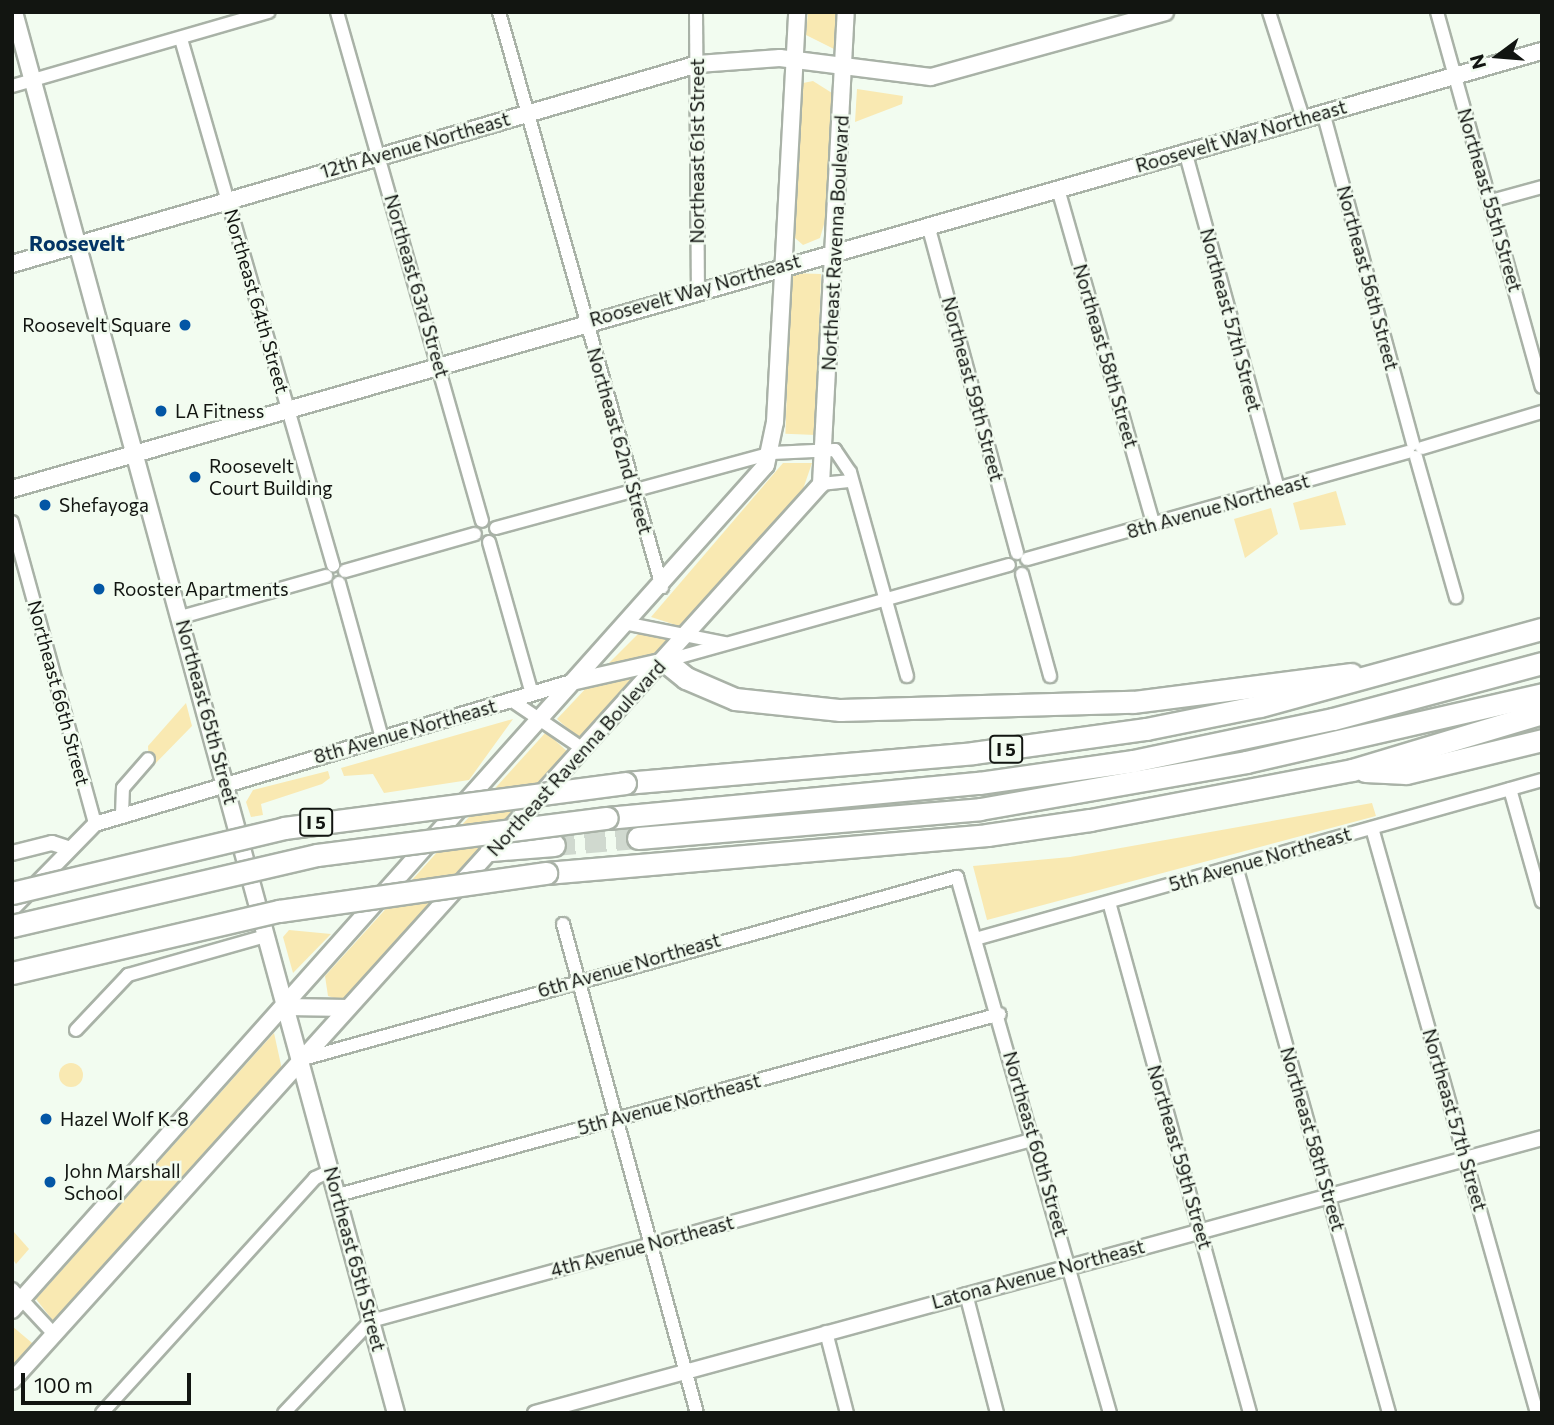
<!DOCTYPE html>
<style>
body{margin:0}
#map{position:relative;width:1554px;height:1425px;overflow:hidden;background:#f2fcf0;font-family:Commissioner,sans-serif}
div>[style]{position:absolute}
.green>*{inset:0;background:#f9e9b2;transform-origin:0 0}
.round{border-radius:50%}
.motorway-tunnel>*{height:21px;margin-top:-10.5px;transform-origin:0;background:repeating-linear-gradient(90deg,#d0d9cf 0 21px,transparent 0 31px)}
.roads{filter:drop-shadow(2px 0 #a9b2a7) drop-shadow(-2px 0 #a9b2a7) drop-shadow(0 2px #a9b2a7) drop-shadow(0 -2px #a9b2a7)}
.minor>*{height:12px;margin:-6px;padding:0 6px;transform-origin:6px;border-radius:6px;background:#fff}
.tertiary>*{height:14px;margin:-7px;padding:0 7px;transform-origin:7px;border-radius:7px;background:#fff}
.secondary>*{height:16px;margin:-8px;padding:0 8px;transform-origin:8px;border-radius:8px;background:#fff}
.motorway>*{height:21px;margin:-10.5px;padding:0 10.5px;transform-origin:10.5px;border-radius:10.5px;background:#fff}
.bridges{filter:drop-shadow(2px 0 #a9b2a7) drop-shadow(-2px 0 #a9b2a7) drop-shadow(0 2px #a9b2a7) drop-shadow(0 -2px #a9b2a7)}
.motorway-bridge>*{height:21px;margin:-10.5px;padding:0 10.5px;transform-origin:10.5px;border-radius:10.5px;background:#fff}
.dots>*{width:19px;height:19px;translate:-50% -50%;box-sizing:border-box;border:4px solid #f2fcf0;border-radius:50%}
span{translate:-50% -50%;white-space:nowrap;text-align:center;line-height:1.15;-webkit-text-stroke:5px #f2fcf0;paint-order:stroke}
.shield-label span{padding:2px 5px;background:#f2fcf0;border:2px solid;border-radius:5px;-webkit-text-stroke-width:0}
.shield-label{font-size:18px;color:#121511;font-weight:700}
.street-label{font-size:19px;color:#121511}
.poi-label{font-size:19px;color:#121511}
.right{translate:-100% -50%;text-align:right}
.left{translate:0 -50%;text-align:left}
.neighbourhood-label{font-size:21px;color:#023365;font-weight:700}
.frame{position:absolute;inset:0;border:14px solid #121511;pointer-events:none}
.north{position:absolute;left:1463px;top:21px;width:70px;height:70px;-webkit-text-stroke:5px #f2fcf0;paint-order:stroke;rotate:254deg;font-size:19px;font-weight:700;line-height:28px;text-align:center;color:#121511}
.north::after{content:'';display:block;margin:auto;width:24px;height:32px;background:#121511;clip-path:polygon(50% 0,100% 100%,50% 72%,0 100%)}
.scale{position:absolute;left:21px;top:1373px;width:170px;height:32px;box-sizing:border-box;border:4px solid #121511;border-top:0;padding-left:9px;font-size:21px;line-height:24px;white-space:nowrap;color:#121511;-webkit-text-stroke:5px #f2fcf0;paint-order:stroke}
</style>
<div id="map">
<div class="green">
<div style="clip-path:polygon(808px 12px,836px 12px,834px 49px,806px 35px)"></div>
<div style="clip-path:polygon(813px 81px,832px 93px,825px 221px,820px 238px,803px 245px,795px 238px,803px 83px)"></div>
<div style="clip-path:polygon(857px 89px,903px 96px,902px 104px,855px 122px)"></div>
<div style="left:821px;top:274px;width:161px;height:30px;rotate:92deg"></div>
<div style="clip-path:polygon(783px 463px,812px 463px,800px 498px,685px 628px,651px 617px)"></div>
<div style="clip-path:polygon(1336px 491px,1346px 525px,1300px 530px,1293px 503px)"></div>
<div style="clip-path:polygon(1271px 508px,1278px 534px,1245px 558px,1234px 519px)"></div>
<div style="clip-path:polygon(641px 631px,669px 636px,670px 642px,658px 657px,607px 665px)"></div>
<div style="clip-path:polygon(644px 671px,583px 742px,557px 719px,590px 684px)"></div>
<div style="clip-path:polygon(186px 703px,192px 726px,149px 770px,148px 746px)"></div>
<div style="clip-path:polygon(513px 719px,469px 780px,384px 793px,373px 774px,344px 776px,341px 768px)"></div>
<div style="clip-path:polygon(546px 732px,571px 755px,346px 1002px,328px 996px,325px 976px)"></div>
<div style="clip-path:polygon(328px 771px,330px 778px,322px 784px,261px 804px,263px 815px,251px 817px,246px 802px,253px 790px)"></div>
<div style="clip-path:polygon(1372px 803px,1376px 816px,987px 920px,973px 866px,1070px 857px)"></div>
<div style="clip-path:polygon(289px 930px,331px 934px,293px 973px,283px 937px)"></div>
<div style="clip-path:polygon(274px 1033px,283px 1074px,59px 1324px,54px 1322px,36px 1299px)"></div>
<div class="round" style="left:59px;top:1063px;width:24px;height:24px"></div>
<div style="clip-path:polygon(14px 1232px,29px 1249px,16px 1264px,12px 1258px)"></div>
<div style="clip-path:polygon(12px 1326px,38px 1348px,12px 1376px)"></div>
</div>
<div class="motorway-tunnel">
<div style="left:554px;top:845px;width:84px;rotate:-4.8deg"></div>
</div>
<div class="roads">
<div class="minor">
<div style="left:337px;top:12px;width:529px;rotate:74.1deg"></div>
<div style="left:499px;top:12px;width:598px;rotate:74.17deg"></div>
<div style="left:696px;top:12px;width:278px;rotate:89.6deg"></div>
<div style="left:1269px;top:12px;width:111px;rotate:72.2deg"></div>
<div style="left:1437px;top:12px;width:389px;rotate:74.4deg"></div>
<div style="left:181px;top:39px;width:548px;rotate:73.88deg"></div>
<div style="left:12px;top:86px;width:267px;rotate:-16.1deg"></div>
<div style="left:1323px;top:112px;width:344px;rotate:74.8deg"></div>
<div style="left:1185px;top:151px;width:351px;rotate:74.6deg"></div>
<div style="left:1058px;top:189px;width:347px;rotate:74.1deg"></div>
<div style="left:1491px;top:201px;width:53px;rotate:-15.4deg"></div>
<div style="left:928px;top:225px;width:340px;rotate:74.8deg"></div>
<div style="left:1422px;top:448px;width:125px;rotate:-16.7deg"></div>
<div style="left:1416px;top:457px;width:146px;rotate:74.1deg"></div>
<div style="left:821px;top:484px;width:30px;rotate:-6deg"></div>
<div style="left:12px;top:522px;width:313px;rotate:74.6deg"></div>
<div style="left:496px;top:528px;width:286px;rotate:-15.2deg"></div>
<div style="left:772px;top:453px;width:63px;rotate:-2.7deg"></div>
<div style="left:835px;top:450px;width:27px;rotate:56deg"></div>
<div style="left:850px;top:472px;width:212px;rotate:74.4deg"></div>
<div style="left:489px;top:542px;width:158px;rotate:74.2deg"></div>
<div style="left:1027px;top:559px;width:396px;rotate:-15.7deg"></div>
<div style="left:345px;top:571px;width:135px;rotate:-15.9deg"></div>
<div style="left:1022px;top:574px;width:106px;rotate:74.6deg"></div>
<div style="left:339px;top:583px;width:161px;rotate:74.5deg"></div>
<div style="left:181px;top:617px;width:151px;rotate:-15.8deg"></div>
<div style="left:629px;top:624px;width:98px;rotate:11.2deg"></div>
<div style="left:665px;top:661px;width:357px;rotate:-15.6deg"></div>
<div style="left:511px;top:700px;width:87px;rotate:34.2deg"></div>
<div style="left:1510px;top:789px;width:117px;rotate:74.2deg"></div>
<div style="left:122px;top:815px;width:27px;rotate:-88deg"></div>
<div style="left:123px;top:788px;width:38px;rotate:-49deg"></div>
<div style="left:1372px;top:828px;width:608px;rotate:74.25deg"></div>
<div style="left:1236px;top:866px;width:568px;rotate:74.37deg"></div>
<div style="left:1109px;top:902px;width:530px;rotate:74.57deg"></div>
<div style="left:563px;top:924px;width:507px;rotate:74.68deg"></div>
<div style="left:979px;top:938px;width:585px;rotate:-15.68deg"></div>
<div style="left:76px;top:1030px;width:76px;rotate:-46.6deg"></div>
<div style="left:128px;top:975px;width:143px;rotate:-15.8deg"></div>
<div style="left:303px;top:1059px;width:679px;rotate:-15.55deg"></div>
<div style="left:957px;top:877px;width:557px;rotate:74.07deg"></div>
<div style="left:338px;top:1195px;width:686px;rotate:-15.29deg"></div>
<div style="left:12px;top:1289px;width:62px;rotate:47deg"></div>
<div style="left:966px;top:1294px;width:123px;rotate:75.4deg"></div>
<div style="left:826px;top:1332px;width:84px;rotate:75.5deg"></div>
<div style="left:102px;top:1413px;width:317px;rotate:-47.8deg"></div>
<div style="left:315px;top:1178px;width:17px;rotate:-24deg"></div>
<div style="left:284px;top:1413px;width:127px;rotate:-46.6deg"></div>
<div style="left:371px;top:1321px;width:688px;rotate:-15.33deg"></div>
</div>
<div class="tertiary">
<div style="left:12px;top:853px;width:41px;rotate:-14deg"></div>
<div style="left:52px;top:843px;width:16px;rotate:18deg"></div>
<div style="left:12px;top:909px;width:119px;rotate:-45.7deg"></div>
<div style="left:95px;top:824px;width:501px;rotate:-16.59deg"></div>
<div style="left:535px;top:1413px;width:1044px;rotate:-15.27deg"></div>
</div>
<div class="secondary">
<div style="left:14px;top:12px;width:1452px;rotate:74.75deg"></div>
<div style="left:12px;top:264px;width:715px;rotate:-16.25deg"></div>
<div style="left:698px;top:64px;width:82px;rotate:-4.2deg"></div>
<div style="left:780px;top:58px;width:152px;rotate:7.2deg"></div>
<div style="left:931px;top:77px;width:243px;rotate:-15.5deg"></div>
<div style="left:12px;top:489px;width:1591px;rotate:-15.98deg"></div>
<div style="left:576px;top:681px;width:91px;rotate:-12.7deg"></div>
<div style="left:287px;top:1007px;width:61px;rotate:0.9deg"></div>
<div style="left:12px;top:1310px;width:1132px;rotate:-48.26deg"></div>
<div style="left:766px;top:465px;width:44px;rotate:-78.2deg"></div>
<div style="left:775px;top:422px;width:411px;rotate:-86.9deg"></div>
<div style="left:12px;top:1381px;width:1208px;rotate:-47.95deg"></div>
<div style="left:821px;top:484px;width:473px;rotate:-87deg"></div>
</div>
<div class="motorway">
<div style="left:665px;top:661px;width:27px;rotate:39deg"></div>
<div style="left:686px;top:678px;width:53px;rotate:23.2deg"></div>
<div style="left:735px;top:699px;width:106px;rotate:6deg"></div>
<div style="left:840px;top:710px;width:293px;rotate:-1.6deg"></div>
<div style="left:1133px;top:702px;width:220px;rotate:-7.3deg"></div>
<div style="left:1365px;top:771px;width:41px;rotate:2.8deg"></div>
<div style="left:1406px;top:773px;width:140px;rotate:-13.6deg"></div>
<div style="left:625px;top:783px;width:349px;rotate:-4.9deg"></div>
<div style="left:973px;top:753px;width:175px;rotate:-7.9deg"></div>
<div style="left:1146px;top:729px;width:116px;rotate:-11.4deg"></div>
<div style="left:1260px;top:706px;width:292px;rotate:-15.3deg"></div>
<div style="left:607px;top:818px;width:374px;rotate:-5.4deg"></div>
<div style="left:979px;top:783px;width:156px;rotate:-8.1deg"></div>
<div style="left:1133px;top:761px;width:204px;rotate:-11.9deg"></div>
<div style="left:1333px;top:719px;width:216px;rotate:-15deg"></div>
<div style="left:638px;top:838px;width:343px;rotate:-4.8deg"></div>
<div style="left:980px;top:809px;width:270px;rotate:-10deg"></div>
<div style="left:1246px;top:762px;width:304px;rotate:-12.9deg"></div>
<div style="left:491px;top:850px;width:63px;rotate:-4.5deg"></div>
<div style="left:546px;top:873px;width:443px;rotate:-4.9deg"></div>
<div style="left:987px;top:835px;width:104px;rotate:-8.3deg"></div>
<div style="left:1090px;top:820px;width:267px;rotate:-10.8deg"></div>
<div style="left:1352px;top:770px;width:198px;rotate:-16.7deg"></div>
</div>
</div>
<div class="bridges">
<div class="motorway-bridge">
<div style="left:12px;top:893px;width:280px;rotate:-13.4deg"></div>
<div style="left:284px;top:828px;width:344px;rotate:-7.5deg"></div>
<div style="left:12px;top:926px;width:313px;rotate:-13.1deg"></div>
<div style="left:317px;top:855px;width:292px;rotate:-7.3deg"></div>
<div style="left:12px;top:973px;width:274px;rotate:-13.1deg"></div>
<div style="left:279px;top:911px;width:270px;rotate:-8.1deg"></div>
</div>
</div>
<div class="dots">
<div style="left:185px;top:325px;background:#0356a5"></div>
<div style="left:161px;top:411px;background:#0356a5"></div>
<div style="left:195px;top:477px;background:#0356a5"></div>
<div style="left:45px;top:505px;background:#0356a5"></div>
<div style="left:99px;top:589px;background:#0356a5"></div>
<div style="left:46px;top:1119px;background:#0356a5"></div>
<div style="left:50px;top:1182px;background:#0356a5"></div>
</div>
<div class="shield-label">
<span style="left:1006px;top:749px">I 5</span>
<span style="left:316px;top:822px">I 5</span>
</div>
<div class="street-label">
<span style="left:1241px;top:136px;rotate:-16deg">Roosevelt Way Northeast</span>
<span style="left:415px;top:145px;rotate:-16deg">12th Avenue Northeast</span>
<span style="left:697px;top:151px;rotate:-90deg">Northeast 61st Street</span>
<span style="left:1490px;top:200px;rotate:74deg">Northeast 55th Street</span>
<span style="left:835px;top:243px;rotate:-87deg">Northeast Ravenna Boulevard</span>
<span style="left:1368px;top:278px;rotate:75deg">Northeast 56th Street</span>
<span style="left:417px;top:286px;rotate:74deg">Northeast 63rd Street</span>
<span style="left:695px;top:290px;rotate:-16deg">Roosevelt Way Northeast</span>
<span style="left:257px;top:301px;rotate:74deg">Northeast 64th Street</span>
<span style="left:1231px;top:320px;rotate:75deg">Northeast 57th Street</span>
<span style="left:1106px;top:356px;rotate:74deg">Northeast 58th Street</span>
<span style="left:973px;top:389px;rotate:75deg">Northeast 59th Street</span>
<span style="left:620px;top:441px;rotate:74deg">Northeast 62nd Street</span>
<span style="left:1218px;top:506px;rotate:-16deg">8th Avenue Northeast</span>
<span style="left:59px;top:693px;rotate:75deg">Northeast 66th Street</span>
<span style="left:207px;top:712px;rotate:75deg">Northeast 65th Street</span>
<span style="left:405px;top:731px;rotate:-16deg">8th Avenue Northeast</span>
<span style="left:576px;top:758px;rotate:-48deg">Northeast Ravenna Boulevard</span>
<span style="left:1260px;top:859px;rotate:-16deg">5th Avenue Northeast</span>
<span style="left:629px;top:965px;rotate:-16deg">6th Avenue Northeast</span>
<span style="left:669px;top:1104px;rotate:-15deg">5th Avenue Northeast</span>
<span style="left:1455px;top:1120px;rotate:74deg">Northeast 57th Street</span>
<span style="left:1313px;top:1139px;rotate:74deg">Northeast 58th Street</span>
<span style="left:1036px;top:1144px;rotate:74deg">Northeast 60th Street</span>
<span style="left:1180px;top:1157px;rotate:74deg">Northeast 59th Street</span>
<span style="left:642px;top:1246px;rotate:-15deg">4th Avenue Northeast</span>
<span style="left:355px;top:1259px;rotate:75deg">Northeast 65th Street</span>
<span style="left:1038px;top:1274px;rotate:-15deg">Latona Avenue Northeast</span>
</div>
<div class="poi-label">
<span class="right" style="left:171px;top:325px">Roosevelt Square</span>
<span class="left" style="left:175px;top:411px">LA Fitness</span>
<span class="left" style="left:209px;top:477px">Roosevelt<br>Court Building</span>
<span class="left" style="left:59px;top:505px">Shefayoga</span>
<span class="left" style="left:113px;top:589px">Rooster Apartments</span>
<span class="left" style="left:60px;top:1119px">Hazel Wolf K-8</span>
<span class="left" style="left:64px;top:1182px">John Marshall<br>School</span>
</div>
<div class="neighbourhood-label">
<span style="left:77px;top:243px">Roosevelt</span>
</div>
<div class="frame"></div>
<div class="north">N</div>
<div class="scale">100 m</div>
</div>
